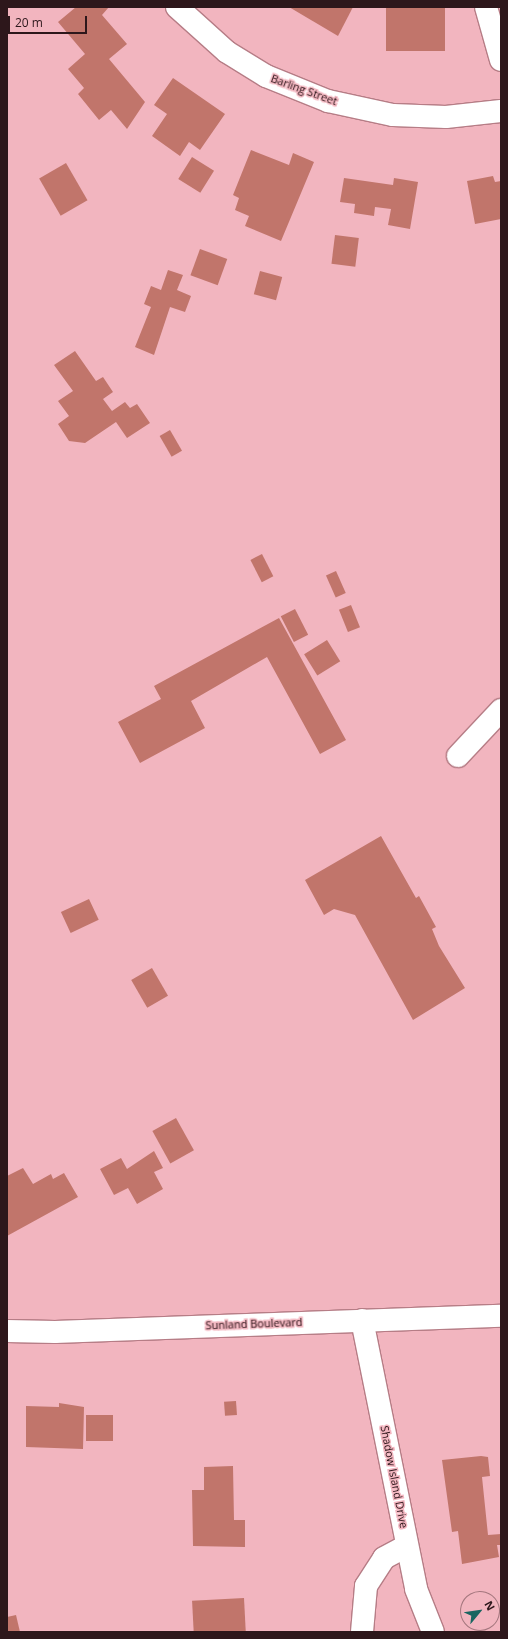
<!DOCTYPE html>
<style>
body{margin:0}
#map{position:relative;width:508px;height:1639px;overflow:hidden;background:#f2b5bf;font-family:"Open Sans",sans-serif}
div>[style]{position:absolute}
.building>*{inset:0;background:#c1756b;transform-origin:0 0}
.roads{filter:drop-shadow(1px 0 #b67d86) drop-shadow(-1px 0 #b67d86) drop-shadow(0 1px #b67d86) drop-shadow(0 -1px #b67d86)}
.minor>*{height:22px;margin:-11px;padding:0 11px;transform-origin:11px;border-radius:11px;background:#fff}
.major>*{height:22px;margin:-11px;padding:0 11px;transform-origin:11px;border-radius:11px;background:#fff}
span{translate:-50% -50%;white-space:nowrap;text-align:center;line-height:1.15;-webkit-text-stroke:3px #f2b5bf;paint-order:stroke}
.street-label{font-size:11px;color:#2d171b}
.frame{position:absolute;inset:0;border:8px solid #2d171b;pointer-events:none}
.north{position:absolute;left:460px;top:1591px;width:40px;height:40px;box-sizing:border-box;background:#f2b5bf;border:1px solid #a3767d;border-radius:50%;rotate:61deg;font-size:11px;font-weight:700;line-height:16px;text-align:center;color:#2d171b}
.north::after{content:'';display:block;margin:auto;width:14px;height:18px;background:#1a6661;clip-path:polygon(50% 0,100% 100%,50% 72%,0 100%)}
.scale{position:absolute;left:8px;top:16px;width:79px;height:18px;box-sizing:border-box;border:2px solid #2d171b;border-top:0;padding-left:5px;font-size:12px;line-height:14px;white-space:nowrap;color:#2d171b;-webkit-text-stroke:3px #f2b5bf;paint-order:stroke}
</style>
<div id="map">
<div class="building">
<div style="clip-path:polygon(76px 7px,109px 7px,102px 15px,127px 44px,109px 59px,145px 102px,127px 129px,111px 110px,99px 120px,78px 94px,84px 88px,68px 69px,85px 54px,58px 22px)"></div>
<div style="clip-path:polygon(289px 7px,353px 7px,338px 36px)"></div>
<div style="left:386px;top:7px;width:59px;height:44px"></div>
<div style="clip-path:polygon(173px 78px,225px 114px,200px 150px,189px 142px,180px 156px,152px 136px,167px 114px,154px 105px)"></div>
<div style="clip-path:polygon(251px 150px,289px 165px,293px 153px,314px 162px,281px 241px,245px 226px,249px 216px,235px 210px,239px 198px,233px 195px)"></div>
<div style="left:192px;top:157px;width:26px;height:26px;rotate:32deg"></div>
<div style="left:66px;top:163px;width:43px;height:31px;rotate:60deg"></div>
<div style="clip-path:polygon(493px 176px,495px 182px,501px 181px,501px 219px,475px 224px,467px 181px)"></div>
<div style="clip-path:polygon(344px 178px,393px 185px,394px 178px,418px 182px,410px 229px,388px 225px,391px 209px,375px 207px,374px 216px,354px 213px,355px 204px,340px 202px)"></div>
<div style="left:335px;top:235px;width:24px;height:29px;rotate:7deg"></div>
<div style="left:200px;top:249px;width:29px;height:28px;rotate:20deg"></div>
<div style="clip-path:polygon(168px 270px,183px 275px,177px 290px,191px 296px,185px 312px,170px 307px,154px 355px,135px 347px,151px 307px,144px 304px,151px 286px,161px 290px)"></div>
<div style="left:260px;top:271px;width:23px;height:24px;rotate:15deg"></div>
<div style="clip-path:polygon(75px 351px,96px 381px,103px 377px,113px 392px,103px 399px,112px 411px,125px 402px,130px 408px,137px 404px,150px 423px,127px 438px,116px 422px,85px 443px,69px 441px,58px 424px,69px 416px,58px 401px,73px 391px,54px 365px)"></div>
<div style="left:170px;top:430px;width:24px;height:12px;rotate:60deg"></div>
<div style="left:262px;top:554px;width:25px;height:13px;rotate:63deg"></div>
<div style="left:336px;top:571px;width:24px;height:11px;rotate:66deg"></div>
<div style="left:351px;top:605px;width:24px;height:13px;rotate:68deg"></div>
<div style="left:295px;top:609px;width:29px;height:16px;rotate:63deg"></div>
<div style="clip-path:polygon(279px 618px,346px 740px,320px 754px,267px 657px,191px 701px,205px 728px,140px 763px,118px 722px,161px 699px,154px 686px)"></div>
<div style="left:327px;top:640px;width:25px;height:27px;rotate:58deg"></div>
<div style="clip-path:polygon(381px 836px,416px 898px,419px 896px,436px 927px,432px 929px,439px 946px,465px 988px,413px 1020px,355px 915px,334px 909px,324px 915px,305px 880px)"></div>
<div style="left:89px;top:899px;width:23px;height:31px;rotate:65deg"></div>
<div style="left:152px;top:968px;width:32px;height:24px;rotate:60deg"></div>
<div style="left:176px;top:1118px;width:37px;height:27px;rotate:61deg"></div>
<div style="clip-path:polygon(154px 1151px,163px 1168px,154px 1172px,163px 1189px,137px 1204px,128px 1188px,114px 1195px,100px 1169px,121px 1158px,127px 1169px)"></div>
<div style="clip-path:polygon(23px 1168px,33px 1184px,51px 1174px,53px 1179px,64px 1173px,78px 1197px,7px 1236px,7px 1176px)"></div>
<div style="left:236px;top:1401px;width:14px;height:12px;rotate:86deg"></div>
<div style="clip-path:polygon(59px 1403px,84px 1407px,83px 1449px,26px 1447px,26px 1406px,59px 1407px)"></div>
<div style="left:86px;top:1415px;width:27px;height:26px"></div>
<div style="clip-path:polygon(481px 1456px,488px 1457px,490px 1476px,482px 1477px,488px 1535px,501px 1534px,501px 1545px,497px 1545px,499px 1557px,462px 1564px,458px 1531px,452px 1532px,442px 1460px)"></div>
<div style="clip-path:polygon(233px 1466px,234px 1520px,245px 1520px,245px 1547px,193px 1546px,192px 1490px,204px 1490px,204px 1467px)"></div>
<div style="left:244px;top:1598px;width:34px;height:52px;rotate:87deg"></div>
<div style="clip-path:polygon(16px 1615px,20px 1632px,7px 1632px,7px 1617px)"></div>
</div>
<div class="roads">
<div class="minor">
<div style="left:177px;top:7px;width:67px;rotate:42deg"></div>
<div style="left:227px;top:52px;width:46px;rotate:31.6deg"></div>
<div style="left:266px;top:76px;width:67px;rotate:22deg"></div>
<div style="left:328px;top:101px;width:66px;rotate:12.2deg"></div>
<div style="left:393px;top:115px;width:53px;rotate:2.2deg"></div>
<div style="left:446px;top:117px;width:55px;rotate:-6.2deg"></div>
<div style="left:486px;top:7px;width:55px;rotate:74.2deg"></div>
<div style="left:458px;top:756px;width:63px;rotate:-46.9deg"></div>
<div style="left:362px;top:1320px;width:274px;rotate:78.6deg"></div>
<div style="left:416px;top:1589px;width:46px;rotate:68.4deg"></div>
<div style="left:362px;top:1632px;width:46px;rotate:-85deg"></div>
<div style="left:366px;top:1586px;width:33px;rotate:-57deg"></div>
<div style="left:384px;top:1558px;width:26px;rotate:-28deg"></div>
</div>
<div class="major">
<div style="left:7px;top:1331px;width:48px;rotate:1.2deg"></div>
<div style="left:55px;top:1332px;width:446px;rotate:-2.1deg"></div>
</div>
</div>
<div class="street-label">
<span style="left:304px;top:90px;rotate:20deg">Barling Street</span>
<span style="left:254px;top:1324px;rotate:-2deg">Sunland Boulevard</span>
<span style="left:394px;top:1477px;rotate:79deg">Shadow Island Drive</span>
</div>
<div class="frame"></div>
<div class="north">N</div>
<div class="scale">20 m</div>
</div>
